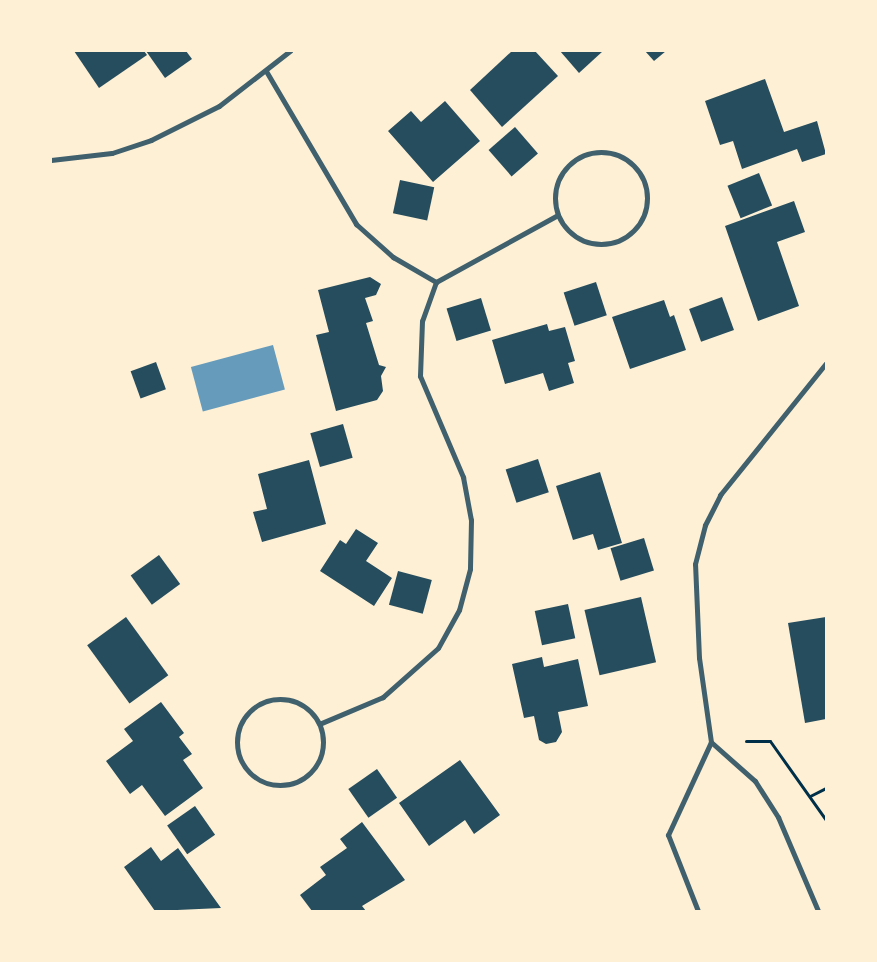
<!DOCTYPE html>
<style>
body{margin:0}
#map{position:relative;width:877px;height:962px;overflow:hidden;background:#fdf0d5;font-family:"Space Grotesk",sans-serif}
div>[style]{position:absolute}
.water>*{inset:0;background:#669bbc;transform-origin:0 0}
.building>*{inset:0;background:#264d5e;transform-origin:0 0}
.path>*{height:3px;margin:-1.5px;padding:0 1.5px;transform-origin:1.5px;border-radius:1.5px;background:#003049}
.minor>*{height:5px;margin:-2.5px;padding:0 2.5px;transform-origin:2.5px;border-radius:2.5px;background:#3f606c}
.minor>.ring{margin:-2.5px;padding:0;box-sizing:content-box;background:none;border:5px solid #3f606c;border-radius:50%}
span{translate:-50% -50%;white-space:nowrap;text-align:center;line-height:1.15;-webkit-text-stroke:5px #fdf0d5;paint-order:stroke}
.frame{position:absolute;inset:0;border:52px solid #fdf0d5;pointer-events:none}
</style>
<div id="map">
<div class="water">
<div style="left:273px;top:345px;width:46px;height:85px;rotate:75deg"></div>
</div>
<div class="building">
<div style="clip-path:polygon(74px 51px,144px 51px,147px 55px,99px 88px)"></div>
<div style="clip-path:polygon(146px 51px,186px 51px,192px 59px,165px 78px)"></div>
<div style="clip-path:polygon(512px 51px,535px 51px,558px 76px,502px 127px,470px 90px)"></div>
<div style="clip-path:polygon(560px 51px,603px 51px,579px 73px)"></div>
<div style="clip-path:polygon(645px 51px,666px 51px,654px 61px)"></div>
<div style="clip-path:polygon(765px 79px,784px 132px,817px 121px,826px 154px,802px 162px,797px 149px,742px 169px,733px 141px,720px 145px,705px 101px)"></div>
<div style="clip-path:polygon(445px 101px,480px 141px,433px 182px,388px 131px,411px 111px,421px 122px)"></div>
<div style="left:515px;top:127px;width:35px;height:35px;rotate:49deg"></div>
<div style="left:759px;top:173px;width:35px;height:34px;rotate:68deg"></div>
<div style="left:400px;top:180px;width:35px;height:34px;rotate:12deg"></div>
<div style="clip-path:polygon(794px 201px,805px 232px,777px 242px,799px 306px,758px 321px,725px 226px)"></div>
<div style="clip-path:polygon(370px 277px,381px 284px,376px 295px,365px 298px,373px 321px,366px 323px,379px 365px,386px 367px,381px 376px,383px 391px,377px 400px,336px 411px,316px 335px,329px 332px,318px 290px)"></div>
<div style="left:596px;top:282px;width:35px;height:34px;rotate:72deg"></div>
<div style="left:722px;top:297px;width:35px;height:35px;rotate:70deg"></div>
<div style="left:481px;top:298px;width:34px;height:36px;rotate:73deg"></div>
<div style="clip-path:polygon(664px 300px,670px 317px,674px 315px,686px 350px,630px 369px,612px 317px)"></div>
<div style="clip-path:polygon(547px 324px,549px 331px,565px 327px,575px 361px,568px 363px,574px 383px,549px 391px,543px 373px,505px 384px,492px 340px)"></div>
<div style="left:156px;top:362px;width:29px;height:27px;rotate:70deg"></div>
<div style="left:343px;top:424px;width:35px;height:34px;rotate:74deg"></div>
<div style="left:538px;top:459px;width:35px;height:34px;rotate:72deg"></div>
<div style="clip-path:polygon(309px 460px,326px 524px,262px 542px,253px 512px,267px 509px,258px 474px)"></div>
<div style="clip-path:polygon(600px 472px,622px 543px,598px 550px,593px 534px,573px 540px,556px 486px)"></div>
<div style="clip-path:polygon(356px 529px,378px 543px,366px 561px,392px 578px,374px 606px,320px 571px,340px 540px,346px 544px)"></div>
<div style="left:644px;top:538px;width:34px;height:35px;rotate:73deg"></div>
<div style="left:159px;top:555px;width:36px;height:35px;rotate:54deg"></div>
<div style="left:398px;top:571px;width:35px;height:35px;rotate:15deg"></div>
<div style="left:641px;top:597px;width:67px;height:58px;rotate:77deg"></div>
<div style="left:568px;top:604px;width:35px;height:34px;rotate:78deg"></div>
<div style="left:126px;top:617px;width:72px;height:48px;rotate:54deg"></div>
<div style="clip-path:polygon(826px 617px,826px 719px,805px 723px,788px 623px)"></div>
<div style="clip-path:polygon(542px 657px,544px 667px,578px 659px,588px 706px,558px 712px,562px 732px,556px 742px,546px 744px,539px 740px,534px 716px,524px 718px,512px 664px)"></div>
<div style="clip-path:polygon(161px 702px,184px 733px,179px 737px,192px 754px,183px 760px,203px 788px,165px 816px,142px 785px,130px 794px,106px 761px,133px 741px,124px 729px)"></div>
<div style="clip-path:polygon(460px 760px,500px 815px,474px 834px,465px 820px,429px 846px,399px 803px)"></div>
<div style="left:377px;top:769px;width:35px;height:35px;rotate:55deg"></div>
<div style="left:195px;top:806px;width:35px;height:34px;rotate:55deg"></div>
<div style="clip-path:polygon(362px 822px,405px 880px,362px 906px,366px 911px,312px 911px,300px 895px,326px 875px,320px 867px,347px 848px,340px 839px)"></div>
<div style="clip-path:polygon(151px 847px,161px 861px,178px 848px,221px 908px,155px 911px,124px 867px)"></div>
</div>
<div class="path">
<div style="left:746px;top:741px;width:24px"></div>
<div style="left:770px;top:741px;width:97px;rotate:54.7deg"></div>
<div style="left:810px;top:796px;width:18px;rotate:-27deg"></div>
</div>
<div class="minor">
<div style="left:266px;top:71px;width:178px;rotate:59.5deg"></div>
<div style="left:356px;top:224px;width:50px;rotate:41.7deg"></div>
<div style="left:393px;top:257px;width:50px;rotate:30.2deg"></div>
<div style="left:436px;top:282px;width:41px;rotate:109.7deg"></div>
<div style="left:422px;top:321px;width:55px;rotate:92.1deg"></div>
<div style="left:420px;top:376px;width:110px;rotate:66.9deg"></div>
<div style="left:463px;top:477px;width:44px;rotate:79.5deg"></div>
<div style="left:471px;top:520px;width:49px;rotate:91.2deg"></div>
<div style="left:470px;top:569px;width:42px;rotate:105deg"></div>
<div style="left:459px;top:610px;width:43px;rotate:118.9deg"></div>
<div style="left:438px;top:648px;width:74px;rotate:138.3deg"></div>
<div style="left:383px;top:697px;width:69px;rotate:157.1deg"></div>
<div class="ring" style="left:555px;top:152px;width:87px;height:87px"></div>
<div style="left:51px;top:160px;width:61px;rotate:-6.5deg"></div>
<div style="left:112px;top:153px;width:41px;rotate:-18.4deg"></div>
<div style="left:151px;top:140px;width:76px;rotate:-26.6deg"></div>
<div style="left:219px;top:106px;width:90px;rotate:-37.8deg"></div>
<div style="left:436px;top:282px;width:139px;rotate:-28.8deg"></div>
<div class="ring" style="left:237px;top:699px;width:81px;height:81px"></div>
<div style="left:711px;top:742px;width:59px;rotate:41.6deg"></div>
<div style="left:755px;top:781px;width:43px;rotate:57.4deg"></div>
<div style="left:778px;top:817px;width:102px;rotate:66.9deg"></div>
<div style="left:698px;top:911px;width:82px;rotate:-111.5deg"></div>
<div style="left:668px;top:835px;width:102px;rotate:-65.2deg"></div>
<div style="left:711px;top:742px;width:85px;rotate:-98.1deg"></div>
<div style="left:699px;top:658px;width:94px;rotate:-92.4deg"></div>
<div style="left:695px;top:564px;width:40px;rotate:-75.6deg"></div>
<div style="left:705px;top:525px;width:34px;rotate:-63deg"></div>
<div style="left:720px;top:495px;width:169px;rotate:-51.2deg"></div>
</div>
<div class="frame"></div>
</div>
